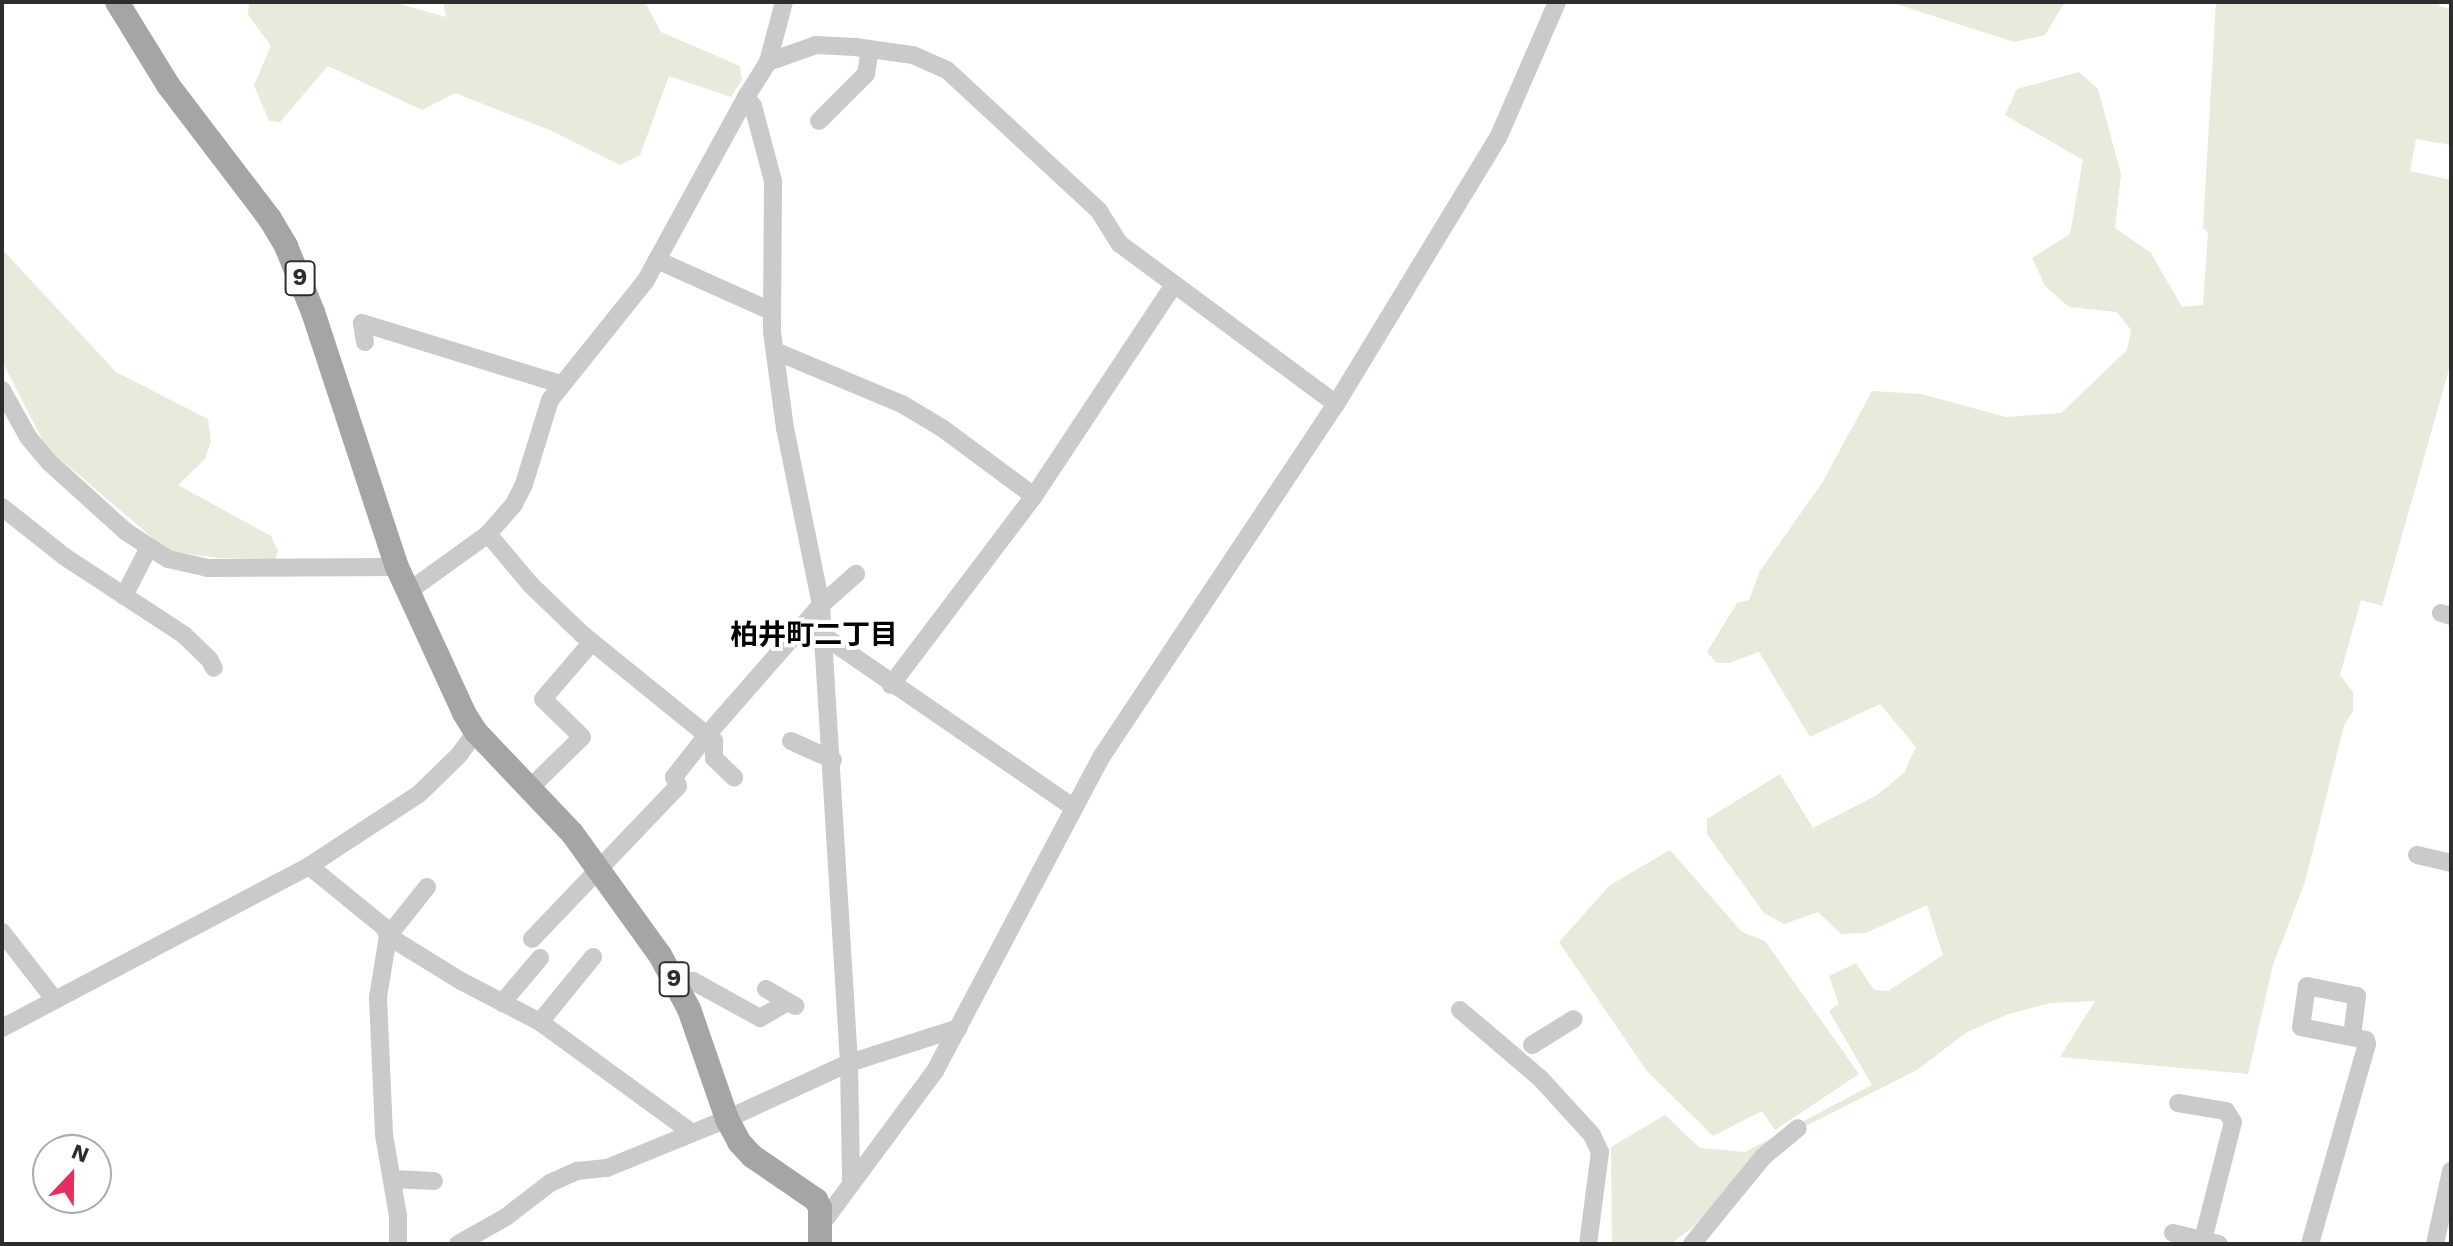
<!DOCTYPE html>
<meta charset="utf-8">
<style>
body{margin:0}
#map{position:relative;width:2453px;height:1246px;overflow:hidden;background:#fff;font-family:"Work Sans","Noto Sans JP",sans-serif}
div>[style]{position:absolute}
.green>*{inset:0;background:#e6ebdb}
.minor>*{height:18px;margin:-9px;padding:0 9px;transform-origin:9px;border-radius:9px;background:#cacaca}
.major>*{height:24px;margin:-12px;padding:0 12px;transform-origin:12px;border-radius:12px;background:#a5a5a5}
span{translate:-50% -50%;white-space:nowrap;text-align:center;line-height:1.15;-webkit-text-stroke:8px #fff;paint-order:stroke}
.shield-label span{padding:2px 6px;background:#fff;border:2px solid;border-radius:6px;-webkit-text-stroke-width:0}
.shield-label{font-size:24px;color:#2d2d2d;font-weight:700}
.neighbourhood-label{font-size:28px;color:#000;font-weight:700}
.frame{position:absolute;inset:0;border:4px solid #2d2d2d;pointer-events:none}
.north{position:absolute;left:32px;top:1134px;width:80px;height:80px;box-sizing:border-box;background:#fff;border:2px solid #ababab;border-radius:50%;rotate:22deg;font-size:22px;font-weight:700;line-height:32px;text-align:center;color:#2d2d2d}
.north::after{content:'';display:block;margin:auto;width:28px;height:36px;background:#e4305f;clip-path:polygon(50% 0,100% 100%,50% 72%,0 100%)}
</style>
<div id="map">
<div class="green">
<div style="clip-path:polygon(249px 2px,393px 2px,446px 17px,443px 2px,645px 2px,661px 32px,740px 66px,742px 80px,731px 97px,669px 76px,640px 155px,620px 165px,552px 131px,455px 93px,422px 110px,328px 66px,280px 122px,269px 121px,254px 85px,271px 46px,248px 15px)"></div>
<div style="clip-path:polygon(1890px 2px,2065px 2px,2045px 35px,2014px 42px)"></div>
<div style="clip-path:polygon(2216px 2px,2439px 2px,2439px 6px,2451px 9px,2451px 145px,2416px 139px,2410px 171px,2451px 180px,2451px 362px,2382px 606px,2361px 600px,2340px 675px,2353px 692px,2353px 711px,2344px 725px,2305px 882px,2273px 965px,2248px 1074px,2060px 1057px,2095px 1001px,2050px 1003px,2009px 1014px,1967px 1032px,1917px 1070px,1770px 1144px,1694px 1226px,1671px 1244px,1612px 1244px,1611px 1147px,1665px 1115px,1700px 1148px,1745px 1152px,1872px 1085px,1829px 1011px,1839px 1004px,1829px 976px,1856px 963px,1874px 990px,1888px 991px,1943px 955px,1927px 905px,1866px 933px,1841px 934px,1818px 912px,1784px 924px,1764px 913px,1707px 834px,1707px 819px,1780px 774px,1813px 828px,1877px 795px,1904px 773px,1916px 747px,1880px 704px,1810px 737px,1759px 652px,1729px 663px,1717px 663px,1707px 652px,1737px 603px,1749px 600px,1760px 571px,1822px 483px,1872px 391px,1921px 394px,2006px 417px,2061px 413px,2127px 350px,2131px 330px,2117px 312px,2069px 307px,2045px 286px,2032px 258px,2070px 234px,2083px 160px,2005px 115px,2017px 89px,2079px 72px,2098px 89px,2121px 174px,2115px 228px,2151px 253px,2182px 307px,2203px 305px,2208px 233px,2203px 228px)"></div>
<div style="clip-path:polygon(2px 249px,116px 372px,208px 419px,211px 442px,205px 459px,178px 485px,271px 536px,278px 551px,275px 559px,218px 558px,168px 551px,46px 447px,2px 361px)"></div>
<div style="clip-path:polygon(1670px 850px,1742px 932px,1765px 941px,1859px 1074px,1775px 1130px,1762px 1111px,1713px 1136px,1646px 1070px,1559px 942px,1610px 885px)"></div>
</div>
<div class="minor">
<div style="left:768px;top:62px;width:51px;rotate:-19.5deg"></div>
<div style="left:816px;top:45px;width:39px;rotate:3deg"></div>
<div style="left:855px;top:47px;width:59px;rotate:7.9deg"></div>
<div style="left:913px;top:55px;width:37px;rotate:24deg"></div>
<div style="left:947px;top:70px;width:207px;rotate:42.8deg"></div>
<div style="left:1099px;top:211px;width:39px;rotate:58deg"></div>
<div style="left:1120px;top:244px;width:269px;rotate:36.5deg"></div>
<div style="left:746px;top:97px;width:11px;rotate:52deg"></div>
<div style="left:753px;top:106px;width:78px;rotate:75.1deg"></div>
<div style="left:773px;top:181px;width:151px;rotate:90.4deg"></div>
<div style="left:772px;top:332px;width:97px;rotate:82.3deg"></div>
<div style="left:785px;top:428px;width:181px;rotate:78.5deg"></div>
<div style="left:821px;top:605px;width:459px;rotate:86.5deg"></div>
<div style="left:849px;top:1063px;width:119px;rotate:89deg"></div>
<div style="left:819px;top:121px;width:66px;rotate:-45deg"></div>
<div style="left:866px;top:74px;width:25px;rotate:-81deg"></div>
<div style="left:657px;top:260px;width:125px;rotate:24.1deg"></div>
<div style="left:365px;top:342px;width:19px;rotate:-99deg"></div>
<div style="left:362px;top:323px;width:207px;rotate:17.1deg"></div>
<div style="left:775px;top:351px;width:138px;rotate:22.7deg"></div>
<div style="left:902px;top:404px;width:47px;rotate:31deg"></div>
<div style="left:942px;top:428px;width:114px;rotate:36.5deg"></div>
<div style="left:1034px;top:496px;width:237px;rotate:127.1deg"></div>
<div style="left:2px;top:390px;width:54px;rotate:61deg"></div>
<div style="left:28px;top:437px;width:33px;rotate:50deg"></div>
<div style="left:49px;top:462px;width:103px;rotate:42.2deg"></div>
<div style="left:125px;top:531px;width:51px;rotate:33.1deg"></div>
<div style="left:168px;top:559px;width:41px;rotate:12.7deg"></div>
<div style="left:208px;top:568px;width:189px;rotate:-0.3deg"></div>
<div style="left:1034px;top:496px;width:252px;rotate:-56.5deg"></div>
<div style="left:2px;top:507px;width:80px;rotate:38.4deg"></div>
<div style="left:65px;top:557px;width:142px;rotate:33.2deg"></div>
<div style="left:184px;top:635px;width:35px;rotate:44deg"></div>
<div style="left:209px;top:659px;width:10px;rotate:61deg"></div>
<div style="left:488px;top:534px;width:67px;rotate:49.9deg"></div>
<div style="left:531px;top:585px;width:71px;rotate:43.9deg"></div>
<div style="left:582px;top:634px;width:170px;rotate:39deg"></div>
<div style="left:714px;top:741px;width:17px;rotate:90deg"></div>
<div style="left:714px;top:758px;width:28px;rotate:44deg"></div>
<div style="left:409px;top:591px;width:97px;rotate:-35.8deg"></div>
<div style="left:488px;top:534px;width:40px;rotate:-49deg"></div>
<div style="left:514px;top:504px;width:22px;rotate:-63deg"></div>
<div style="left:524px;top:484px;width:88px;rotate:-72.8deg"></div>
<div style="left:550px;top:400px;width:154px;rotate:-51.3deg"></div>
<div style="left:646px;top:280px;width:209px;rotate:-61.3deg"></div>
<div style="left:746px;top:97px;width:41px;rotate:-57.8deg"></div>
<div style="left:768px;top:62px;width:62px;rotate:-75.1deg"></div>
<div style="left:124px;top:596px;width:53px;rotate:-62.9deg"></div>
<div style="left:2441px;top:613px;width:10px;rotate:17deg"></div>
<div style="left:824px;top:636px;width:303px;rotate:34.5deg"></div>
<div style="left:791px;top:741px;width:46px;rotate:24.3deg"></div>
<div style="left:531px;top:787px;width:71px;rotate:-44.4deg"></div>
<div style="left:582px;top:737px;width:54px;rotate:-135.7deg"></div>
<div style="left:543px;top:699px;width:75px;rotate:-49.3deg"></div>
<div style="left:2417px;top:855px;width:35px;rotate:13deg"></div>
<div style="left:309px;top:866px;width:97px;rotate:39.1deg"></div>
<div style="left:384px;top:927px;width:10px;rotate:66deg"></div>
<div style="left:388px;top:936px;width:62px;rotate:99.3deg"></div>
<div style="left:378px;top:997px;width:138px;rotate:87.5deg"></div>
<div style="left:384px;top:1135px;width:82px;rotate:80.2deg"></div>
<div style="left:398px;top:1216px;width:28px;rotate:90deg"></div>
<div style="left:427px;top:887px;width:63px;rotate:128.5deg"></div>
<div style="left:388px;top:936px;width:86px;rotate:31.7deg"></div>
<div style="left:461px;top:981px;width:89px;rotate:27.4deg"></div>
<div style="left:540px;top:1022px;width:188px;rotate:36.1deg"></div>
<div style="left:2px;top:932px;width:86px;rotate:52.1deg"></div>
<div style="left:532px;top:939px;width:211px;rotate:-46.3deg"></div>
<div style="left:678px;top:786px;width:10px;rotate:-114deg"></div>
<div style="left:674px;top:777px;width:53px;rotate:-51.8deg"></div>
<div style="left:707px;top:735px;width:173px;rotate:-48.8deg"></div>
<div style="left:821px;top:605px;width:47px;rotate:-41.5deg"></div>
<div style="left:679px;top:988px;width:16px;rotate:-27deg"></div>
<div style="left:693px;top:981px;width:77px;rotate:28.9deg"></div>
<div style="left:760px;top:1018px;width:32px;rotate:-30deg"></div>
<div style="left:766px;top:989px;width:34px;rotate:30deg"></div>
<div style="left:502px;top:1003px;width:59px;rotate:-49.8deg"></div>
<div style="left:1460px;top:1010px;width:105px;rotate:40.4deg"></div>
<div style="left:1540px;top:1078px;width:77px;rotate:47.6deg"></div>
<div style="left:1592px;top:1135px;width:19px;rotate:65deg"></div>
<div style="left:1600px;top:1152px;width:93px;rotate:97.4deg"></div>
<div style="left:540px;top:1022px;width:84px;rotate:-50.8deg"></div>
<div style="left:2px;top:1028px;width:347px;rotate:-27.8deg"></div>
<div style="left:309px;top:866px;width:131px;rotate:-33.2deg"></div>
<div style="left:419px;top:794px;width:56px;rotate:-44.3deg"></div>
<div style="left:459px;top:755px;width:29px;rotate:-54deg"></div>
<div style="left:1532px;top:1045px;width:49px;rotate:-31.8deg"></div>
<div style="left:2178px;top:1103px;width:49px;rotate:9.5deg"></div>
<div style="left:2226px;top:1111px;width:13px;rotate:58deg"></div>
<div style="left:2233px;top:1122px;width:122px;rotate:104.3deg"></div>
<div style="left:393px;top:1179px;width:41px;rotate:2.8deg"></div>
<div style="left:821px;top:1225px;width:192px;rotate:-53.5deg"></div>
<div style="left:935px;top:1071px;width:357px;rotate:-62.1deg"></div>
<div style="left:1102px;top:756px;width:423px;rotate:-56.4deg"></div>
<div style="left:1336px;top:404px;width:311px;rotate:-58.7deg"></div>
<div style="left:1498px;top:138px;width:148px;rotate:-66.5deg"></div>
<div style="left:2173px;top:1233px;width:47px;rotate:13.4deg"></div>
<div style="left:458px;top:1244px;width:55px;rotate:-29.4deg"></div>
<div style="left:506px;top:1217px;width:56px;rotate:-37.7deg"></div>
<div style="left:550px;top:1183px;width:30px;rotate:-24deg"></div>
<div style="left:577px;top:1171px;width:30px;rotate:-6deg"></div>
<div style="left:607px;top:1168px;width:130px;rotate:-22.2deg"></div>
<div style="left:727px;top:1119px;width:134px;rotate:-24.7deg"></div>
<div style="left:849px;top:1063px;width:115px;rotate:-17.7deg"></div>
<div style="left:1692px;top:1244px;width:112px;rotate:-50.8deg"></div>
<div style="left:1763px;top:1157px;width:45px;rotate:-39.6deg"></div>
<div style="left:2310px;top:1244px;width:208px;rotate:-74.1deg"></div>
<div style="left:2367px;top:1044px;width:4px;rotate:-104deg"></div>
<div style="left:2366px;top:1040px;width:66px;rotate:-168.7deg"></div>
<div style="left:2301px;top:1027px;width:41px;rotate:-81.7deg"></div>
<div style="left:2307px;top:986px;width:51px;rotate:11.3deg"></div>
<div style="left:2357px;top:996px;width:41px;rotate:97deg"></div>
<div style="left:2435px;top:1244px;width:75px;rotate:-77.6deg"></div>
</div>
<div class="major">
<div style="left:117px;top:2px;width:97px;rotate:58.4deg"></div>
<div style="left:168px;top:85px;width:168px;rotate:52.7deg"></div>
<div style="left:270px;top:219px;width:31px;rotate:59deg"></div>
<div style="left:286px;top:246px;width:71px;rotate:67.8deg"></div>
<div style="left:313px;top:312px;width:268px;rotate:71.8deg"></div>
<div style="left:397px;top:567px;width:161px;rotate:65.3deg"></div>
<div style="left:464px;top:713px;width:22px;rotate:58deg"></div>
<div style="left:476px;top:732px;width:139px;rotate:46.5deg"></div>
<div style="left:572px;top:833px;width:150px;rotate:54.2deg"></div>
<div style="left:660px;top:955px;width:61px;rotate:61.8deg"></div>
<div style="left:689px;top:1009px;width:116px;rotate:70.9deg"></div>
<div style="left:727px;top:1119px;width:26px;rotate:62deg"></div>
<div style="left:739px;top:1142px;width:19px;rotate:47deg"></div>
<div style="left:752px;top:1156px;width:78px;rotate:34.5deg"></div>
<div style="left:816px;top:1200px;width:9px;rotate:63deg"></div>
<div style="left:820px;top:1208px;width:36px;rotate:90deg"></div>
</div>
<div class="shield-label">
<span style="left:300px;top:278px">9</span>
<span style="left:674px;top:979px">9</span>
</div>
<div class="neighbourhood-label">
<span style="left:814px;top:635px">柏井町二丁目</span>
</div>
<div class="frame"></div>
<div class="north">N</div>
</div>
